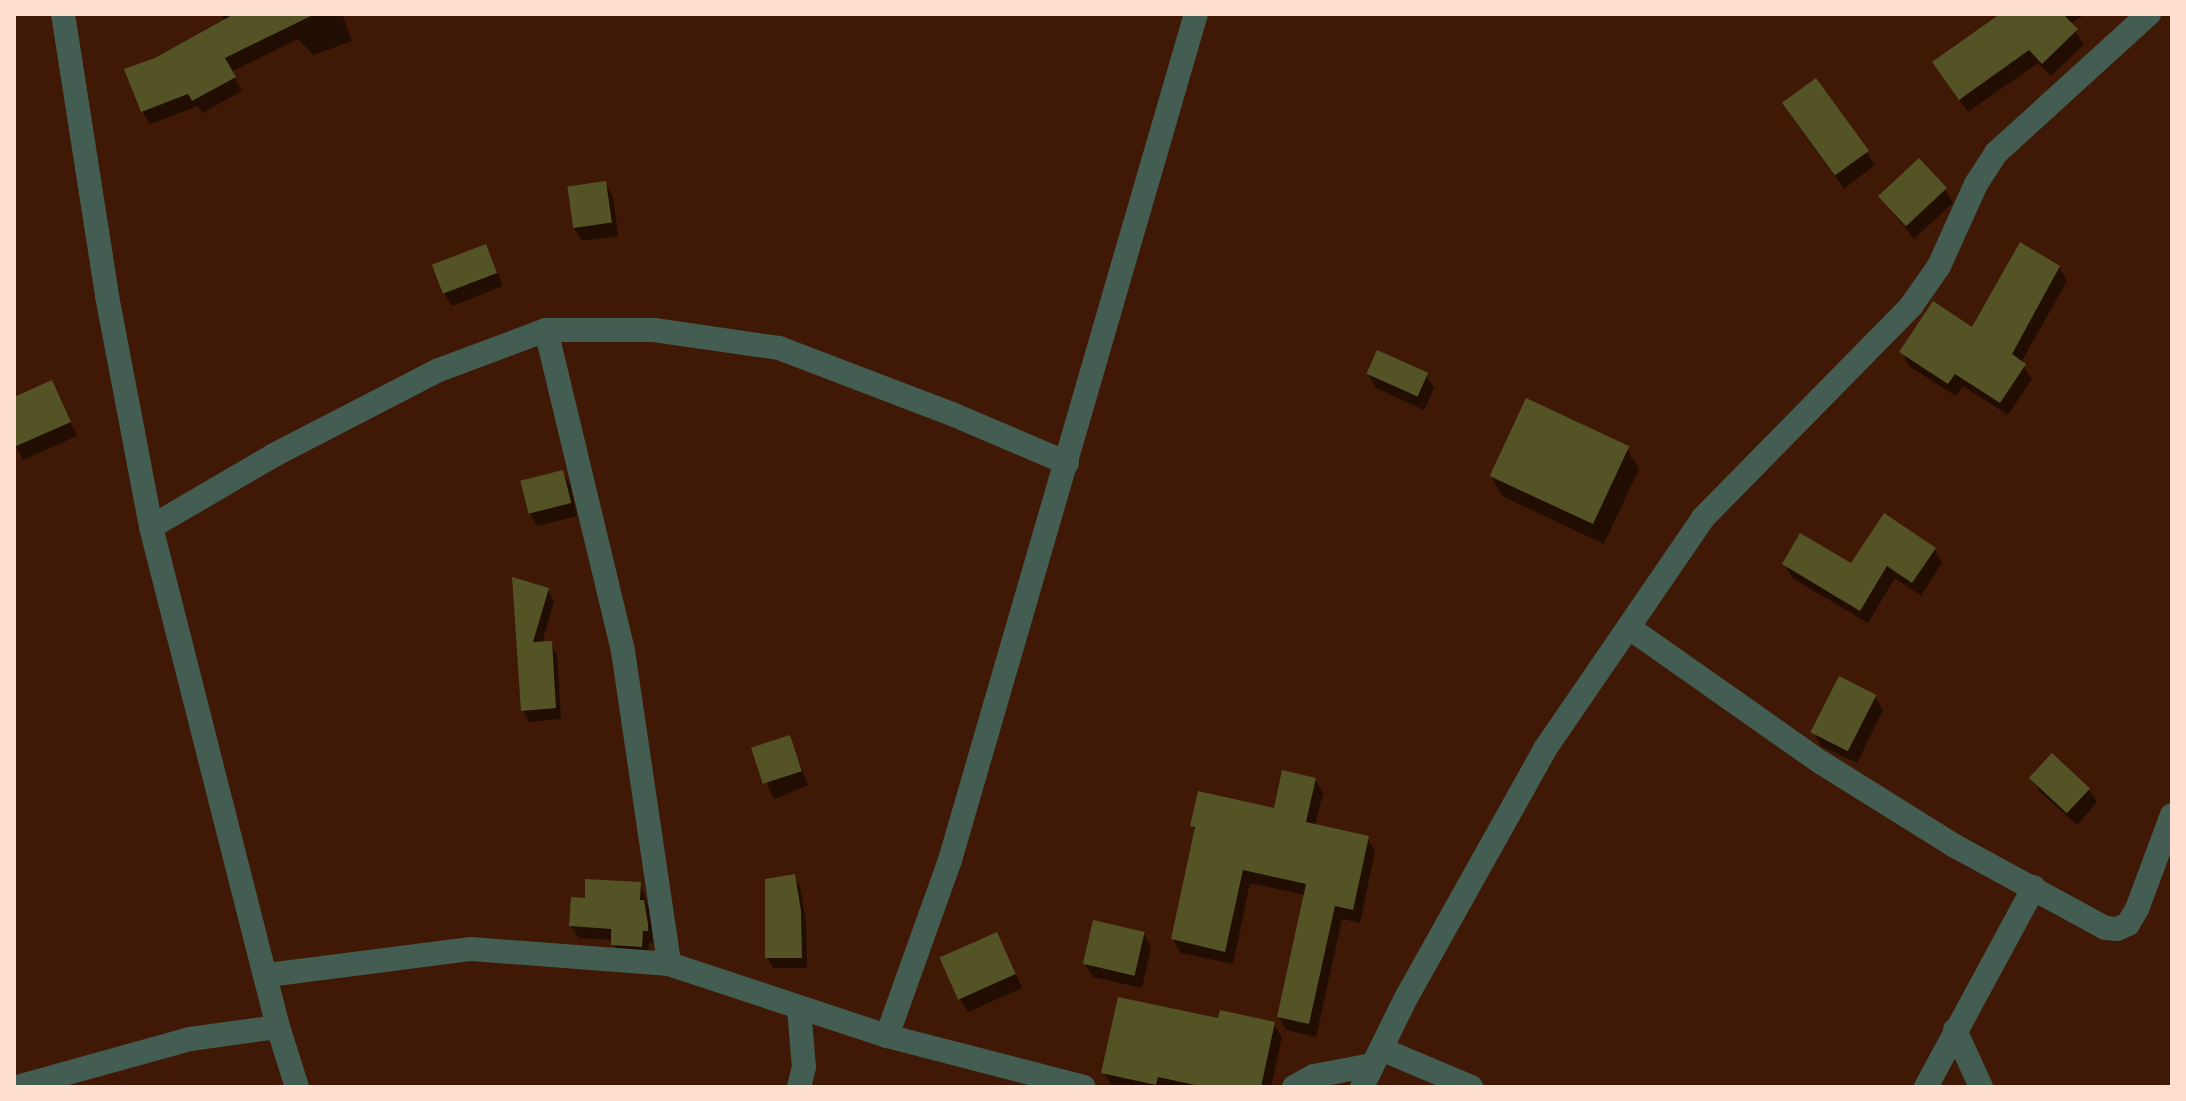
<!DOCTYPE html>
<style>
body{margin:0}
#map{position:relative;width:2186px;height:1101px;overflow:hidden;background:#3f1905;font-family:Mulish,sans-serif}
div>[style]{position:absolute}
.shadow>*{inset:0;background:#0007;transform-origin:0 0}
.building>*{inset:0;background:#545325;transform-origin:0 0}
.minor>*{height:24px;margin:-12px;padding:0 12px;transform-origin:12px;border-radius:12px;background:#435d52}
span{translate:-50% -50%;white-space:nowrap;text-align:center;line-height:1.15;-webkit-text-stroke:7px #1d0801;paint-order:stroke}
.frame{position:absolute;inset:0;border:16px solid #fedecf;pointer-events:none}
</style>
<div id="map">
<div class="shadow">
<div style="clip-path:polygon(221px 14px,342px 14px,352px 41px,313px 55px,298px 39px,231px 72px,242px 91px,202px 113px,198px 106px,150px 124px,142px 111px,156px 59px,225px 21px)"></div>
<div style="clip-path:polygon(1995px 14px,2086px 14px,2070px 24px,2084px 44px,2051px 76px,2038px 63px,1968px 112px,1942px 75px,1998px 18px)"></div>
<div style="clip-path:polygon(1816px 81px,1875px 165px,1844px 189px,1792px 117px)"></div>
<div style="clip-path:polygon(605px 183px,613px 197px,618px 236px,582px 241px,574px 228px)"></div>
<div style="clip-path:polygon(1945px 190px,1953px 203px,1914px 239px,1880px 196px)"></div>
<div style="clip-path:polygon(486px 246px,503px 286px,452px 306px,444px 293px)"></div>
<div style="clip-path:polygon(2059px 267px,2067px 281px,2021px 363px,2032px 379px,2008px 415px,1963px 386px,1956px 396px,1909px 366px,1902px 352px,1973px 330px)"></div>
<div style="clip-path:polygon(1368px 374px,1426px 375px,1434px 388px,1424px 410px,1376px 388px)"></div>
<div style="clip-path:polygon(52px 382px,77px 436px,23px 460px,14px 443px,14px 399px)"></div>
<div style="clip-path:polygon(1627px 449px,1639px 469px,1604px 544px,1502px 496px,1491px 476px)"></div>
<div style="clip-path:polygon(562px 472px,570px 485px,577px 516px,537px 526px,530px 513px)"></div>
<div style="clip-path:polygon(1935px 550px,1942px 563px,1921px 596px,1895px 578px,1868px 623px,1792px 578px,1785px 564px,1851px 566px)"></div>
<div style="clip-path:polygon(515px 580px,548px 590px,554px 601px,542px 643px,550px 643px,557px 654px,561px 719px,529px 722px,523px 710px)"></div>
<div style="clip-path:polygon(1875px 697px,1883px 710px,1857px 763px,1821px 746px,1814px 732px)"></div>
<div style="left:789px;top:738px;width:51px;height:37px;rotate:68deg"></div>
<div style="clip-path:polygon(1315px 779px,1323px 793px,1315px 826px,1367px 838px,1375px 851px,1360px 923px,1342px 919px,1316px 1037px,1286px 1030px,1279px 1017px,1305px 895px,1250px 883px,1233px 964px,1181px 953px,1173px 939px,1196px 832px,1192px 826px,1276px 810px)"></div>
<div style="clip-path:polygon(2033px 779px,2089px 789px,2097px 802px,2077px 825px,2040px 792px)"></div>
<div style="clip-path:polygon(794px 877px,800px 887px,806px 923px,807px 968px,773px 968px,767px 957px)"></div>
<div style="clip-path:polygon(640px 884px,651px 915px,653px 943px,649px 943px,648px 959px,620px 956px,613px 940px,579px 938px,571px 926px,587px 900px)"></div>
<div style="clip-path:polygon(1144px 933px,1151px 947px,1142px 988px,1093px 977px,1085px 964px)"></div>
<div style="clip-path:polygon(1004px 948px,1022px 988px,968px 1012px,960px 999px)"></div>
<div style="clip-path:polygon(1220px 1020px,1274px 1024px,1282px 1037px,1271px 1087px,1114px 1087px,1103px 1073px)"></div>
</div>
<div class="building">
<div style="clip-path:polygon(234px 14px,315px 14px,225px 58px,236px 77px,192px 101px,188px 94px,141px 112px,124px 69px,155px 58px)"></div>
<div style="clip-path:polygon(2000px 14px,2063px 14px,2078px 29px,2042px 64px,2029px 50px,1959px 100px,1932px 62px)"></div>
<div style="left:1816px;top:78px;width:90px;height:42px;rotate:54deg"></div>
<div style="left:1919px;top:158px;width:41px;height:56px;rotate:47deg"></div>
<div style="left:606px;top:181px;width:42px;height:39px;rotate:82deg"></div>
<div style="clip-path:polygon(2020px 242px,2060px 266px,2012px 354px,2026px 364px,2000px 403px,1955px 374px,1948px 384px,1899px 352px,1933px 301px,1972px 327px)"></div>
<div style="left:486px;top:244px;width:31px;height:58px;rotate:69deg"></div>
<div style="left:1377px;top:350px;width:56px;height:26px;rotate:24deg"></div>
<div style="clip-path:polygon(52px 380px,71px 422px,14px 447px,14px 397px)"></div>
<div style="left:1526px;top:398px;width:114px;height:86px;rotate:25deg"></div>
<div style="left:563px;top:470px;width:34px;height:44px;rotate:76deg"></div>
<div style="clip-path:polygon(1884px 513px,1936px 548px,1912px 583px,1887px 566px,1860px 611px,1782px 564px,1800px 533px,1851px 563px)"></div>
<div style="clip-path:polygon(512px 577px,549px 588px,533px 642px,552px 641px,556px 708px,521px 711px)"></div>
<div style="left:1839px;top:676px;width:42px;height:63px;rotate:27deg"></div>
<div style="left:790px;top:735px;width:38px;height:41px;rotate:72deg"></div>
<div style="left:2052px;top:753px;width:52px;height:34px;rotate:43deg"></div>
<div style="clip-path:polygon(1282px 770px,1316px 778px,1306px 822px,1369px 836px,1353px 910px,1335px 906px,1309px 1024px,1277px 1017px,1306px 884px,1243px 870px,1225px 952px,1171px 939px,1195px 827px,1190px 826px,1198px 791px,1274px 808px)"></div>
<div style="clip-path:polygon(795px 874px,801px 911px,802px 958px,765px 958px,765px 879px)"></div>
<div style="clip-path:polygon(585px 879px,641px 882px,640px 900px,644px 900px,648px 924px,648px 931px,643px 931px,642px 947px,611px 945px,611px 929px,569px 926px,571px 897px,585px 898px)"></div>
<div style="left:1093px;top:920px;width:53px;height:45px;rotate:13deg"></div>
<div style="left:997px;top:932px;width:46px;height:63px;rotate:66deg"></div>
<div style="clip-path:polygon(1118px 997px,1218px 1018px,1220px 1010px,1275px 1022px,1261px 1087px,1204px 1087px,1158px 1077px,1156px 1085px,1101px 1073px)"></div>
</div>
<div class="minor">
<div style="left:63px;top:14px;width:285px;rotate:81.1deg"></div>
<div style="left:107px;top:296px;width:235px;rotate:79.2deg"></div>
<div style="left:151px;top:527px;width:516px;rotate:75.75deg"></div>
<div style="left:278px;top:1027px;width:63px;rotate:72.4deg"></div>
<div style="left:546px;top:330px;width:330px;rotate:76.5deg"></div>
<div style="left:623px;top:651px;width:316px;rotate:81.6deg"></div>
<div style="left:151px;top:527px;width:143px;rotate:-30.3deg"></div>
<div style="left:274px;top:455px;width:186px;rotate:-27.3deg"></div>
<div style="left:439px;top:370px;width:114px;rotate:-20.5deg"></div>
<div style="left:546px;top:330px;width:108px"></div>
<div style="left:654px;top:330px;width:126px;rotate:8.2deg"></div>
<div style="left:779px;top:348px;width:185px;rotate:20.9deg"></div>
<div style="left:952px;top:414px;width:125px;rotate:23.1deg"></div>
<div style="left:1631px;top:629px;width:233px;rotate:35.1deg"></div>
<div style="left:1822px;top:763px;width:155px;rotate:32deg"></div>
<div style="left:1953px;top:845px;width:173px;rotate:28.6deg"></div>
<div style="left:2105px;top:928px;width:12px;rotate:5deg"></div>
<div style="left:2117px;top:929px;width:12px;rotate:-24deg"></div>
<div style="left:2128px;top:924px;width:17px;rotate:-59deg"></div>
<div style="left:2137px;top:909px;width:100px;rotate:-69.6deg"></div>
<div style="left:268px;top:975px;width:205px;rotate:-7.3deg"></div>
<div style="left:471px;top:949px;width:199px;rotate:4.3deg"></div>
<div style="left:669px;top:964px;width:230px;rotate:18.3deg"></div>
<div style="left:887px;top:1036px;width:203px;rotate:14.5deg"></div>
<div style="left:799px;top:1009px;width:58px;rotate:85.1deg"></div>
<div style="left:804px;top:1067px;width:21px;rotate:104deg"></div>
<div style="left:1955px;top:1030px;width:63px;rotate:65.5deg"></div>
<div style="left:887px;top:1036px;width:187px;rotate:-70.3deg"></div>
<div style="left:950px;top:860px;width:881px;rotate:-73.79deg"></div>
<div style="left:1381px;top:1049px;width:98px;rotate:22.9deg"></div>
<div style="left:17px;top:1087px;width:180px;rotate:-15.5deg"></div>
<div style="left:190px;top:1039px;width:89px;rotate:-7.8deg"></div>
<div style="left:1294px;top:1087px;width:23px;rotate:-29deg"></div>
<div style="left:1314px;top:1076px;width:59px;rotate:-10.7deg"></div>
<div style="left:1362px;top:1087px;width:99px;rotate:-63.7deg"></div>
<div style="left:1406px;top:998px;width:285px;rotate:-60.8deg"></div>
<div style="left:1545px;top:749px;width:280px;rotate:-55.6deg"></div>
<div style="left:1703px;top:518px;width:297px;rotate:-45.5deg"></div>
<div style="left:1911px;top:306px;width:49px;rotate:-55deg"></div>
<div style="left:1939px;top:266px;width:90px;rotate:-65.7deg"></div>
<div style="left:1976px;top:184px;width:37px;rotate:-57deg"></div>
<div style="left:1996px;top:153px;width:207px;rotate:-42.3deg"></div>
<div style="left:1926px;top:1087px;width:227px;rotate:-61.6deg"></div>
</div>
<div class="frame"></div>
</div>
